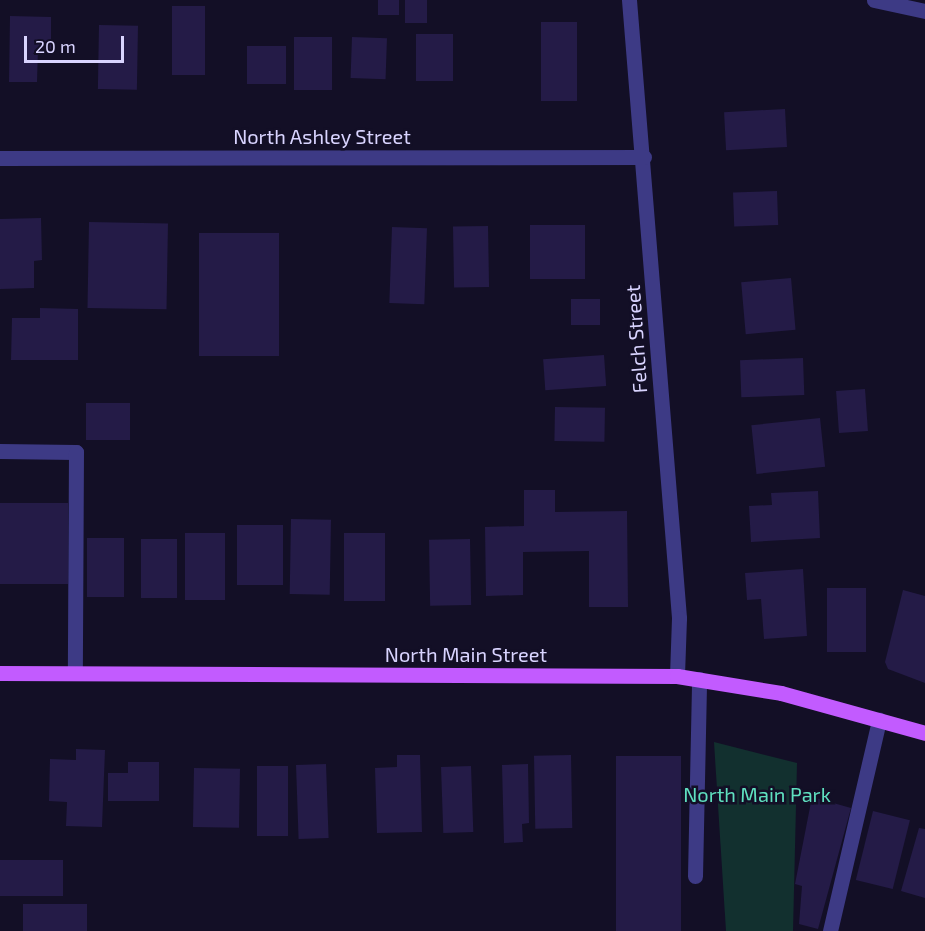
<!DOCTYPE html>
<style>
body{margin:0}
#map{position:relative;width:925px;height:931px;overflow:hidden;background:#130f26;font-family:"Exo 2",sans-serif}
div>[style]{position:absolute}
.green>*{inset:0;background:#12302f}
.building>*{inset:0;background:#241b47;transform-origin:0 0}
.service>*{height:15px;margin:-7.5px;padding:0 7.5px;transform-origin:7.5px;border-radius:7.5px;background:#3d3a85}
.minor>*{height:15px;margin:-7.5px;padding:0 7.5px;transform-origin:7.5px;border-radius:7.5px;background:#3d3a85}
.primary>*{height:15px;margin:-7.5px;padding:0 7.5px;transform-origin:7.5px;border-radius:7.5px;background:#c25bff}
span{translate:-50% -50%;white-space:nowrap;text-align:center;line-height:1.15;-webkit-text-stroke:5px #130f26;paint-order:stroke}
.street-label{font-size:20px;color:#d9d4ff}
.park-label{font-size:20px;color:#5fe0c0}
.scale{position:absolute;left:24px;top:36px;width:100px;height:27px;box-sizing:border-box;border:3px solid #d9d4ff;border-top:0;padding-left:8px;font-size:18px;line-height:21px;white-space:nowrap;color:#d9d4ff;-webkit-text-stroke:4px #130f26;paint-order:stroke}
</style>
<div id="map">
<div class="green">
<div style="clip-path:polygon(714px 742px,797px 763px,793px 931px,726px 931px)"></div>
</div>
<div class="building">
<div style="left:378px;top:0;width:21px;height:15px"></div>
<div style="left:405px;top:0;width:22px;height:23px"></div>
<div style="left:172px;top:6px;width:33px;height:69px"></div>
<div style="clip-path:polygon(10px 16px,51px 17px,51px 49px,38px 48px,37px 82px,9px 82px)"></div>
<div style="left:541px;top:22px;width:36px;height:79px"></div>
<div style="left:99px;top:25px;width:39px;height:64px;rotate:1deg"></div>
<div style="left:416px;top:34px;width:37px;height:47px"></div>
<div style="left:294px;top:37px;width:38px;height:53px"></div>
<div style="left:352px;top:37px;width:35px;height:41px;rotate:2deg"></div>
<div style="left:247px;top:46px;width:39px;height:38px"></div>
<div style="left:785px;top:109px;width:38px;height:61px;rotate:87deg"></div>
<div style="left:777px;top:191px;width:34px;height:44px;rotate:88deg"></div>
<div style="clip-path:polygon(41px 218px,42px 260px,34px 261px,34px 288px,0 289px,0 219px)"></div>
<div style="left:89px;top:222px;width:79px;height:86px;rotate:1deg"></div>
<div style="left:530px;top:225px;width:55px;height:54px"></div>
<div style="left:488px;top:226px;width:61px;height:35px;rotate:89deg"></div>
<div style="left:392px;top:227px;width:35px;height:76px;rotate:2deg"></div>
<div style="left:199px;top:233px;width:80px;height:123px"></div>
<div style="left:791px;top:278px;width:52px;height:50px;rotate:85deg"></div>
<div style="left:571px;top:299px;width:29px;height:26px"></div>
<div style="clip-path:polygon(40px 308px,78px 309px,78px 360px,11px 360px,12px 318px,40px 318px)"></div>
<div style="left:604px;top:355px;width:31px;height:61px;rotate:86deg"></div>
<div style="left:803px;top:358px;width:37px;height:63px;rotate:88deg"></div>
<div style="left:865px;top:389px;width:42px;height:29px;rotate:86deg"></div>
<div style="left:86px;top:403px;width:44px;height:37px"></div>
<div style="left:555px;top:407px;width:50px;height:34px;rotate:1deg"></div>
<div style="left:820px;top:418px;width:49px;height:69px;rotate:84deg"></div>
<div style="clip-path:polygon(524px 490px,555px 490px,555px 512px,627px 511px,628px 607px,589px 607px,589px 551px,523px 552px,523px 595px,486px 596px,485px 527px,524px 526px)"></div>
<div style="clip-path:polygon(818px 491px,820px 538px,751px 542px,749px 506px,772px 505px,771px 493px)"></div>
<div style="left:0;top:503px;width:68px;height:81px"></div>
<div style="left:291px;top:519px;width:40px;height:75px;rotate:1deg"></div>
<div style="left:237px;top:525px;width:46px;height:60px"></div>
<div style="left:185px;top:533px;width:40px;height:67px"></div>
<div style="left:344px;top:533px;width:41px;height:68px"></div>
<div style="left:87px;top:538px;width:37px;height:59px"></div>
<div style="left:141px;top:539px;width:36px;height:59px"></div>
<div style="left:470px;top:539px;width:66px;height:41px;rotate:89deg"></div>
<div style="clip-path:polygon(803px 569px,807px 636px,764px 639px,761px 599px,747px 600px,745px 573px)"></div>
<div style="left:827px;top:588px;width:39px;height:64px"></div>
<div style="clip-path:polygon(903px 590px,925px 596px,925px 683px,888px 669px,885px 662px)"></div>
<div style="clip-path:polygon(76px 749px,105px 750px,102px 827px,66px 826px,67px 802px,49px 801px,50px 759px,76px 760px)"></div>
<div style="clip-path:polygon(397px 755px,420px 755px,422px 832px,377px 833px,375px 768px,397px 767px)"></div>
<div style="left:571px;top:755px;width:73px;height:37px;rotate:89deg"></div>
<div style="left:616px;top:756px;width:65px;height:175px"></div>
<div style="clip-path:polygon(128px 762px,159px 762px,159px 801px,108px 801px,108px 773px,128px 773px)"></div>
<div style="left:326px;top:764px;width:74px;height:30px;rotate:88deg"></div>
<div style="clip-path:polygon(528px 764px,529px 823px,522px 824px,523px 842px,504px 843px,502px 765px)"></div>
<div style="left:257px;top:766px;width:31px;height:70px"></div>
<div style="left:471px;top:766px;width:66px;height:30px;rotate:88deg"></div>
<div style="left:194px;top:768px;width:46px;height:59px;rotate:1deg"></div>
<div style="clip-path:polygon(812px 797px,851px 808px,818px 929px,799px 924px,802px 886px,795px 884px)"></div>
<div style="left:873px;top:811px;width:38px;height:71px;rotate:14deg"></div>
<div style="clip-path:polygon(919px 828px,925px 829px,925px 898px,901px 891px)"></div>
<div style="left:63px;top:860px;width:36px;height:63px;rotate:90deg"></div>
<div style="left:23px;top:904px;width:64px;height:27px"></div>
</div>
<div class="service">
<div style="left:874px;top:0;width:52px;rotate:12.2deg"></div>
<div style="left:0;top:451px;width:76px;rotate:0.8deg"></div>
<div style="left:76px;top:452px;width:221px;rotate:90.3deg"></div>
<div style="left:695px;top:876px;width:197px;rotate:-88.8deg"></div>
<div style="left:830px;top:931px;width:217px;rotate:-76.9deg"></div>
</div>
<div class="minor">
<div style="left:629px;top:0;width:620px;rotate:85.37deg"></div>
<div style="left:679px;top:618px;width:58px;rotate:92deg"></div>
<div style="left:0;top:158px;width:644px;rotate:-0.09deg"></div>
</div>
<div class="primary">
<div style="left:0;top:673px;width:677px;rotate:0.25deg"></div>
<div style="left:677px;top:676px;width:105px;rotate:9.3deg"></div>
<div style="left:781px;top:693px;width:149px;rotate:15.5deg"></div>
</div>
<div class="street-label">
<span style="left:322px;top:136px">North Ashley Street</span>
<span style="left:636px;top:339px;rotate:-94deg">Felch Street</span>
<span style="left:466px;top:654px">North Main Street</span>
</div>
<div class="park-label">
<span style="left:757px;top:794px">North Main Park</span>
</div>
<div class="scale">20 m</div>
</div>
